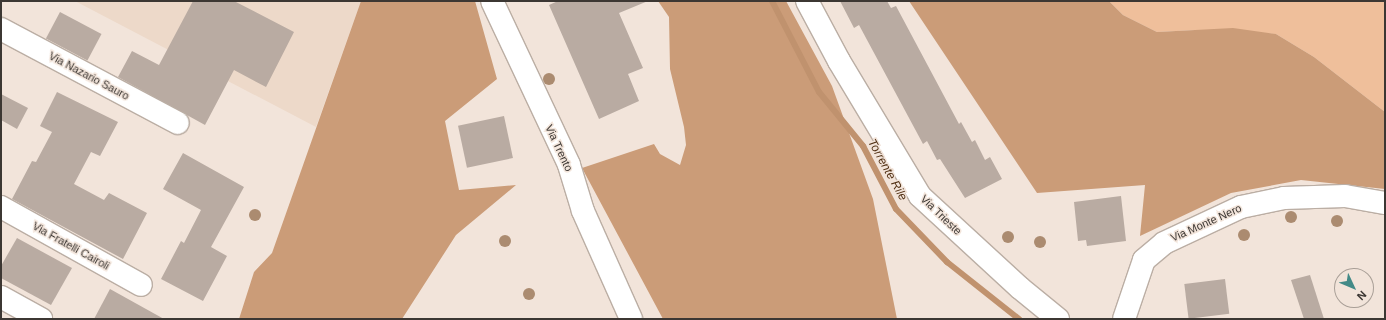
<!DOCTYPE html>
<style>
body{margin:0}
#map{position:relative;width:1386px;height:320px;overflow:hidden;background:#f2e4da;font-family:Helvetica,sans-serif}
div>[style]{position:absolute}
.built>*{inset:0;background:#edd9c9}
.green>*{inset:0;background:#efbf9b}
.forest>*{inset:0;background:#cb9c78}
.stream>*{height:6px;margin:-3px;padding:0 3px;transform-origin:3px;border-radius:3px;background:#c0926e}
.building>*{inset:0;background:#b9aba2;transform-origin:0 0}
.roads{filter:drop-shadow(1px 0 #bbaea4) drop-shadow(-1px 0 #bbaea4) drop-shadow(0 1px #bbaea4) drop-shadow(0 -1px #bbaea4)}
.minor>*{height:22px;margin:-11px;padding:0 11px;transform-origin:11px;border-radius:11px;background:#fff}
.trees>*{width:12px;height:12px;margin:-6px;border-radius:50%;background:#ab8b70}
span{translate:-50% -50%;white-space:nowrap;text-align:center;line-height:1.15;-webkit-text-stroke:3px #f2e4da;paint-order:stroke}
.street-label{font-size:11px;color:#3c3733}
.water-label{font-size:12px;color:#502f13;font-style:italic}
.frame{position:absolute;inset:0;border:2px solid #3c3733;pointer-events:none}
.north{position:absolute;left:1334px;top:268px;width:40px;height:40px;box-sizing:border-box;background:#f2e4da;border:1px solid #a99f97;border-radius:50%;rotate:134deg;font-size:11px;font-weight:700;line-height:16px;text-align:center;color:#3c3733}
.north::after{content:'';display:block;margin:auto;width:14px;height:18px;background:#438a87;clip-path:polygon(50% 0,100% 100%,50% 72%,0 100%)}
</style>
<div id="map">
<div class="built">
<div style="clip-path:polygon(75px 1px,361px 1px,316px 127px)"></div>
</div>
<div class="green">
<div style="clip-path:polygon(1109px 1px,1385px 1px,1385px 112px,1314px 57px,1276px 34px,1196px 30px,1157px 32px,1123px 15px)"></div>
</div>
<div class="forest">
<div style="clip-path:polygon(361px 1px,475px 1px,497px 79px,445px 121px,459px 190px,516px 185px,456px 235px,402px 319px,239px 319px,254px 272px,272px 253px)"></div>
<div style="clip-path:polygon(658px 1px,786px 1px,832px 86px,873px 199px,897px 319px,663px 319px,582px 168px,654px 144px,660px 154px,680px 165px,686px 145px,684px 127px,670px 69px,669px 17px)"></div>
<div style="clip-path:polygon(909px 1px,1109px 1px,1123px 15px,1157px 32px,1233px 28px,1276px 34px,1314px 57px,1385px 112px,1385px 189px,1301px 180px,1231px 193px,1140px 236px,1145px 185px,1037px 193px)"></div>
</div>
<div class="stream">
<div style="left:772px;top:1px;width:102px;rotate:62.7deg"></div>
<div style="left:819px;top:92px;width:70px;rotate:50.8deg"></div>
<div style="left:863px;top:146px;width:71px;rotate:62.4deg"></div>
<div style="left:896px;top:209px;width:74px;rotate:46.1deg"></div>
<div style="left:947px;top:262px;width:92px;rotate:38.4deg"></div>
</div>
<div class="building">
<div style="clip-path:polygon(193px 1px,234px 1px,294px 32px,266px 87px,234px 70px,205px 125px,118px 77px,132px 51px,159px 65px)"></div>
<div style="clip-path:polygon(558px 1px,648px 1px,619px 13px,643px 68px,628px 74px,639px 101px,599px 119px,549px 5px)"></div>
<div style="clip-path:polygon(840px 1px,887px 1px,891px 8px,896px 6px,959px 124px,961px 122px,972px 142px,975px 140px,985px 160px,990px 157px,1002px 179px,965px 198px,940px 159px,937px 160px,927px 141px,923px 144px,859px 25px,854px 28px)"></div>
<div style="left:60px;top:12px;width:47px;height:30px;rotate:28deg"></div>
<div style="clip-path:polygon(57px 92px,118px 122px,100px 156px,91px 152px,74px 184px,104px 200px,109px 193px,147px 213px,123px 259px,12px 199px,32px 161px,36px 162px,52px 132px,40px 126px)"></div>
<div style="clip-path:polygon(1px 94px,28px 108px,17px 129px,1px 120px)"></div>
<div style="left:504px;top:116px;width:43px;height:47px;rotate:78deg"></div>
<div style="clip-path:polygon(183px 153px,244px 187px,211px 247px,227px 256px,203px 301px,161px 279px,181px 241px,184px 243px,201px 210px,163px 189px)"></div>
<div style="clip-path:polygon(1121px 196px,1126px 241px,1087px 246px,1086px 240px,1078px 241px,1074px 202px)"></div>
<div style="clip-path:polygon(17px 238px,72px 268px,51px 305px,1px 278px,1px 266px)"></div>
<div style="clip-path:polygon(1310px 275px,1324px 319px,1304px 319px,1291px 280px)"></div>
<div style="left:1225px;top:279px;width:35px;height:41px;rotate:83deg"></div>
<div style="clip-path:polygon(110px 289px,164px 319px,94px 319px)"></div>
</div>
<div class="roads">
<div class="minor">
<div style="left:492px;top:1px;width:181px;rotate:64.8deg"></div>
<div style="left:569px;top:165px;width:48px;rotate:73.1deg"></div>
<div style="left:583px;top:211px;width:118px;rotate:66deg"></div>
<div style="left:807px;top:1px;width:68px;rotate:61.9deg"></div>
<div style="left:839px;top:61px;width:157px;rotate:59deg"></div>
<div style="left:920px;top:196px;width:136px;rotate:42.6deg"></div>
<div style="left:1020px;top:288px;width:49px;rotate:39.2deg"></div>
<div style="left:1px;top:29px;width:200px;rotate:28deg"></div>
<div style="left:1px;top:207px;width:160px;rotate:29.1deg"></div>
<div style="left:1px;top:297px;width:46px;rotate:28.8deg"></div>
<div style="left:1124px;top:319px;width:62px;rotate:-71.3deg"></div>
<div style="left:1144px;top:260px;width:26px;rotate:-40deg"></div>
<div style="left:1164px;top:243px;width:85px;rotate:-25.1deg"></div>
<div style="left:1241px;top:207px;width:44px;rotate:-11.8deg"></div>
<div style="left:1284px;top:198px;width:61px;rotate:-1.9deg"></div>
<div style="left:1345px;top:196px;width:41px;rotate:9.9deg"></div>
</div>
</div>
<div class="trees">
<div style="left:549px;top:79px"></div>
<div style="left:255px;top:215px"></div>
<div style="left:1291px;top:217px"></div>
<div style="left:1337px;top:221px"></div>
<div style="left:1244px;top:235px"></div>
<div style="left:1008px;top:237px"></div>
<div style="left:505px;top:241px"></div>
<div style="left:1040px;top:242px"></div>
<div style="left:529px;top:294px"></div>
</div>
<div class="street-label">
<span style="left:89px;top:76px;rotate:28deg">Via Nazario Sauro</span>
<span style="left:559px;top:148px;rotate:65deg">Via Trento</span>
<span style="left:941px;top:215px;rotate:44deg">Via Trieste</span>
<span style="left:1206px;top:223px;rotate:-24deg">Via Monte Nero</span>
<span style="left:71px;top:246px;rotate:29deg">Via Fratelli Cairoli</span>
</div>
<div class="water-label">
<span style="left:887px;top:170px;rotate:61deg">Torrente Rile</span>
</div>
<div class="frame"></div>
<div class="north">N</div>
</div>
